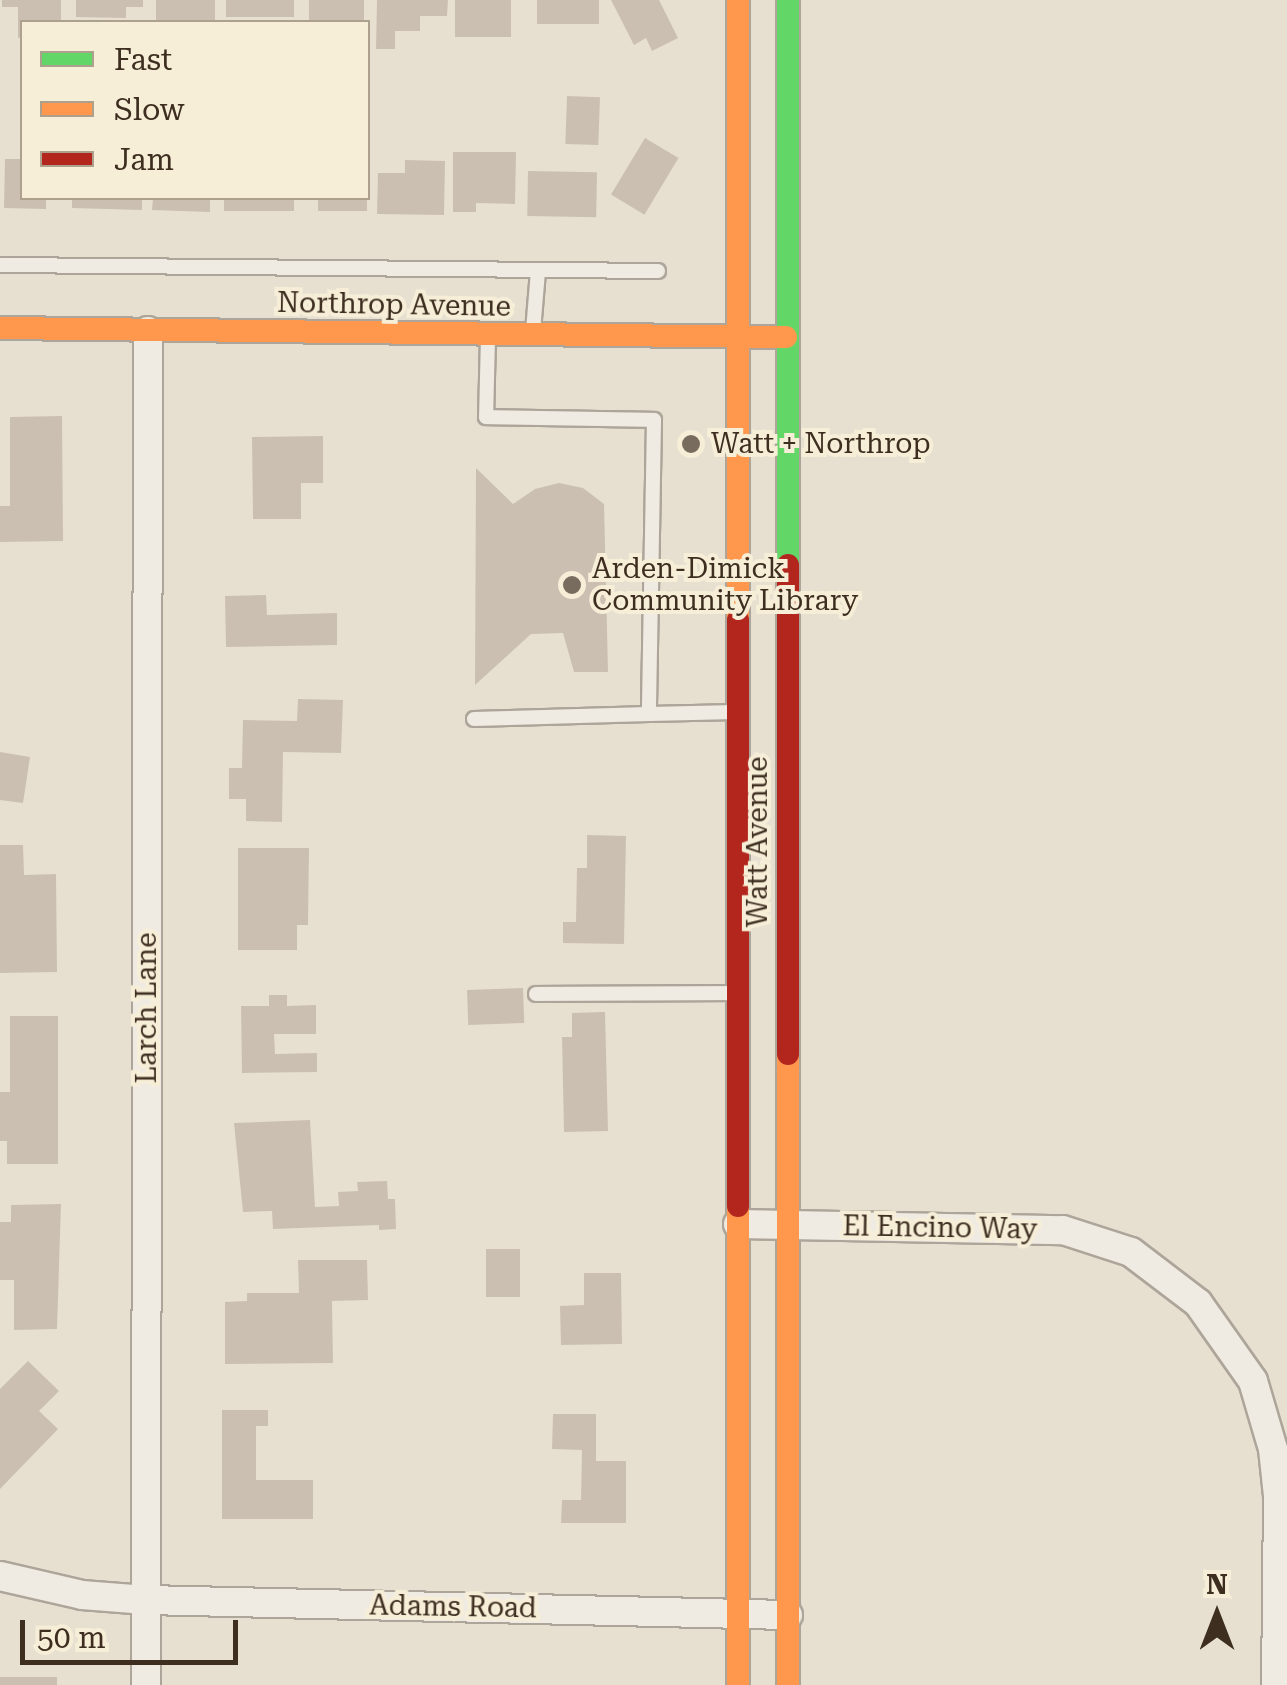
<!DOCTYPE html>
<style>
body{margin:0}
#map{position:relative;width:1287px;height:1685px;overflow:hidden;background:#e7e0d1;font-family:"Roboto Serif",serif}
div>[style]{position:absolute}
.building>*{inset:0;background:#cbbfb2;transform-origin:0 0}
.roads{filter:drop-shadow(2px 0 #ada599) drop-shadow(-2px 0 #ada599) drop-shadow(0 2px #ada599) drop-shadow(0 -2px #ada599)}
.lane>*{height:14px;margin:-7px;padding:0 7px;transform-origin:7px;border-radius:7px;background:#efebe3}
.street>*{height:28px;margin:-14px;padding:0 14px;transform-origin:14px;border-radius:14px;background:#efebe3}
.fast>*{height:22px;margin:-11px;padding:0 11px;transform-origin:11px;border-radius:11px;background:#63d668}
.slow>*{height:22px;margin:-11px;padding:0 11px;transform-origin:11px;border-radius:11px;background:#ff974d}
.jam>*{height:22px;margin:-11px;padding:0 11px;transform-origin:11px;border-radius:11px;background:#b3261e}
.dots>*{width:28px;height:28px;translate:-50% -50%;box-sizing:border-box;border:5px solid #f7eed8;border-radius:50%}
span{translate:-50% -50%;white-space:nowrap;text-align:center;line-height:1.15;-webkit-text-stroke:8px #f7eed8;paint-order:stroke}
.street-label{font-size:28px;color:#3d2e20}
.poi-label{font-size:28px;color:#3d2e20}
.left{translate:0 -50%;text-align:left}
.legend{position:absolute;left:20px;top:20px;width:350px;height:180px;box-sizing:border-box;background:#f7eed8;border:2px solid #ada18e;margin:0;padding:12px 18px;list-style:none;font-size:30px;color:#3d2e20}
.legend li{display:flex;align-items:center;gap:20px;height:50px}
.legend b{width:50px;border:2px solid #ada18e}
.north{position:absolute;left:1167px;top:1565px;width:100px;height:100px;-webkit-text-stroke:8px #f7eed8;paint-order:stroke;rotate:0deg;font-size:28px;font-weight:700;line-height:40px;text-align:center;color:#3d2e20}
.north::after{content:'';display:block;margin:auto;width:35px;height:45px;background:#3d2e20;clip-path:polygon(50% 0,100% 100%,50% 72%,0 100%)}
.scale{position:absolute;left:20px;top:1620px;width:218px;height:45px;box-sizing:border-box;border:5px solid #3d2e20;border-top:0;padding-left:12px;font-size:30px;line-height:35px;white-space:nowrap;color:#3d2e20;-webkit-text-stroke:8px #f7eed8;paint-order:stroke}
</style>
<div id="map">
<div class="building">
<div style="clip-path:polygon(2px 0,61px 0,61px 22px,22px 22px,22px 37px,18px 38px,18px 7px,2px 7px)"></div>
<div style="clip-path:polygon(76px 0,143px 0,143px 7px,126px 7px,126px 18px,76px 17px)"></div>
<div style="left:156px;top:0;width:59px;height:22px"></div>
<div style="left:226px;top:0;width:68px;height:17px"></div>
<div style="left:309px;top:0;width:55px;height:22px"></div>
<div style="clip-path:polygon(377px 0,448px 0,447px 16px,420px 16px,420px 31px,395px 31px,395px 49px,376px 49px)"></div>
<div style="left:455px;top:0;width:56px;height:37px"></div>
<div style="left:537px;top:0;width:62px;height:24px"></div>
<div style="clip-path:polygon(611px 0,659px 0,678px 38px,652px 51px,646px 38px,634px 45px)"></div>
<div style="left:567px;top:96px;width:33px;height:48px;rotate:2deg"></div>
<div style="left:645px;top:138px;width:39px;height:66px;rotate:31deg"></div>
<div style="clip-path:polygon(453px 152px,516px 152px,515px 204px,476px 203px,476px 212px,453px 212px)"></div>
<div style="clip-path:polygon(5px 159px,22px 159px,22px 198px,46px 198px,46px 209px,4px 208px)"></div>
<div style="clip-path:polygon(405px 160px,445px 161px,444px 215px,377px 214px,378px 173px,405px 173px)"></div>
<div style="left:528px;top:171px;width:69px;height:45px;rotate:1deg"></div>
<div style="clip-path:polygon(72px 198px,142px 198px,142px 210px,72px 208px)"></div>
<div style="clip-path:polygon(153px 198px,210px 198px,210px 212px,152px 210px)"></div>
<div style="left:224px;top:198px;width:70px;height:13px"></div>
<div style="left:318px;top:198px;width:49px;height:13px"></div>
<div style="clip-path:polygon(62px 416px,63px 541px,0 542px,0 506px,10px 506px,10px 417px)"></div>
<div style="clip-path:polygon(323px 436px,323px 483px,301px 483px,301px 519px,253px 519px,252px 437px)"></div>
<div style="clip-path:polygon(476px 468px,513px 504px,535px 489px,559px 483px,583px 488px,604px 504px,608px 672px,574px 672px,563px 633px,531px 634px,475px 685px)"></div>
<div style="clip-path:polygon(266px 595px,267px 615px,337px 613px,337px 645px,226px 647px,225px 596px)"></div>
<div style="clip-path:polygon(298px 699px,343px 700px,341px 753px,283px 752px,282px 822px,246px 821px,246px 799px,229px 799px,229px 768px,242px 768px,243px 720px,297px 721px)"></div>
<div style="clip-path:polygon(0 752px,30px 757px,23px 803px,0 800px)"></div>
<div style="clip-path:polygon(587px 835px,626px 836px,624px 944px,563px 943px,563px 922px,576px 922px,577px 868px,587px 868px)"></div>
<div style="clip-path:polygon(0 845px,23px 845px,24px 875px,56px 874px,57px 972px,0 973px)"></div>
<div style="clip-path:polygon(238px 848px,309px 848px,308px 925px,297px 925px,297px 950px,238px 950px)"></div>
<div style="left:523px;top:988px;width:35px;height:56px;rotate:88deg"></div>
<div style="clip-path:polygon(269px 995px,287px 995px,287px 1006px,316px 1005px,316px 1034px,274px 1034px,275px 1054px,317px 1053px,317px 1072px,242px 1073px,241px 1006px,269px 1006px)"></div>
<div style="clip-path:polygon(605px 1012px,608px 1131px,564px 1132px,562px 1037px,572px 1037px,572px 1013px)"></div>
<div style="clip-path:polygon(10px 1016px,58px 1016px,58px 1164px,7px 1164px,7px 1141px,0 1141px,0 1092px,10px 1092px)"></div>
<div style="clip-path:polygon(310px 1120px,315px 1207px,339px 1206px,338px 1192px,358px 1191px,357px 1182px,387px 1181px,388px 1199px,395px 1199px,396px 1229px,379px 1230px,379px 1225px,273px 1229px,272px 1211px,243px 1212px,234px 1123px)"></div>
<div style="clip-path:polygon(61px 1204px,57px 1329px,14px 1330px,14px 1280px,0 1280px,0 1222px,11px 1222px,11px 1205px)"></div>
<div style="left:520px;top:1249px;width:48px;height:34px;rotate:90deg"></div>
<div style="clip-path:polygon(298px 1260px,367px 1260px,368px 1300px,332px 1301px,333px 1363px,225px 1364px,225px 1302px,247px 1301px,247px 1293px,299px 1293px)"></div>
<div style="clip-path:polygon(584px 1273px,621px 1273px,622px 1344px,561px 1345px,560px 1306px,584px 1305px)"></div>
<div style="clip-path:polygon(28px 1361px,59px 1391px,39px 1411px,58px 1429px,0 1489px,0 1389px)"></div>
<div style="clip-path:polygon(222px 1410px,268px 1410px,268px 1426px,256px 1426px,256px 1480px,313px 1480px,313px 1519px,222px 1519px)"></div>
<div style="clip-path:polygon(553px 1414px,596px 1414px,596px 1461px,626px 1461px,626px 1523px,561px 1523px,562px 1500px,581px 1500px,582px 1450px,552px 1449px)"></div>
<div style="left:0;top:1677px;width:57px;height:8px"></div>
</div>
<div class="roads">
<div class="lane">
<div style="left:0;top:265px;width:658px;rotate:0.52deg"></div>
<div style="left:533px;top:331px;width:60px;rotate:-85.2deg"></div>
<div style="left:488px;top:337px;width:80px;rotate:91.4deg"></div>
<div style="left:486px;top:417px;width:168px;rotate:1deg"></div>
<div style="left:654px;top:420px;width:294px;rotate:91deg"></div>
<div style="left:649px;top:714px;width:86px;rotate:-1.3deg"></div>
<div style="left:474px;top:719px;width:175px;rotate:-1.6deg"></div>
<div style="left:536px;top:994px;width:199px;rotate:-0.3deg"></div>
</div>
<div class="street">
<div style="left:738px;top:1224px;width:325px;rotate:1.1deg"></div>
<div style="left:1063px;top:1230px;width:71px;rotate:17.9deg"></div>
<div style="left:1131px;top:1252px;width:84px;rotate:37.3deg"></div>
<div style="left:1198px;top:1303px;width:95px;rotate:54.8deg"></div>
<div style="left:1253px;top:1381px;width:71px;rotate:73.6deg"></div>
<div style="left:1273px;top:1449px;width:47px;rotate:83.9deg"></div>
<div style="left:1278px;top:1496px;width:189px;rotate:90.6deg"></div>
<div style="left:0;top:1576px;width:84px;rotate:13deg"></div>
<div style="left:82px;top:1595px;width:64px;rotate:4.5deg"></div>
<div style="left:146px;top:1600px;width:642px;rotate:1.34deg"></div>
<div style="left:146px;top:1685px;width:1354px;rotate:-89.92deg"></div>
</div>
<div class="fast">
<div style="left:788px;top:0;width:565px;rotate:90deg"></div>
</div>
<div class="slow">
<div style="left:738px;top:0;width:620px;rotate:90deg"></div>
<div style="left:0;top:328px;width:786px;rotate:0.66deg"></div>
<div style="left:788px;top:1054px;width:631px;rotate:90deg"></div>
<div style="left:738px;top:1206px;width:479px;rotate:90deg"></div>
</div>
<div class="jam">
<div style="left:788px;top:565px;width:489px;rotate:90deg"></div>
<div style="left:738px;top:620px;width:586px;rotate:90deg"></div>
</div>
</div>
<div class="dots">
<div style="left:691px;top:444px;background:#786c5e"></div>
<div style="left:572px;top:585px;background:#786c5e"></div>
</div>
<div class="street-label">
<span style="left:394px;top:305px;rotate:1deg">Northrop Avenue</span>
<span style="left:758px;top:842px;rotate:-90deg">Watt Avenue</span>
<span style="left:147px;top:1008px;rotate:-90deg">Larch Lane</span>
<span style="left:940px;top:1228px;rotate:1deg">El Encino Way</span>
<span style="left:453px;top:1607px;rotate:1deg">Adams Road</span>
</div>
<div class="poi-label">
<span class="left" style="left:711px;top:444px">Watt + Northrop</span>
<span class="left" style="left:592px;top:585px">Arden-Dimick<br>Community Library</span>
</div>
<ul class="legend">
<li><b style="height:12px;background:#63d668"></b>Fast</li>
<li><b style="height:12px;background:#ff974d"></b>Slow</li>
<li><b style="height:12px;background:#b3261e"></b>Jam</li>
</ul>
<div class="north">N</div>
<div class="scale">50 m</div>
</div>
